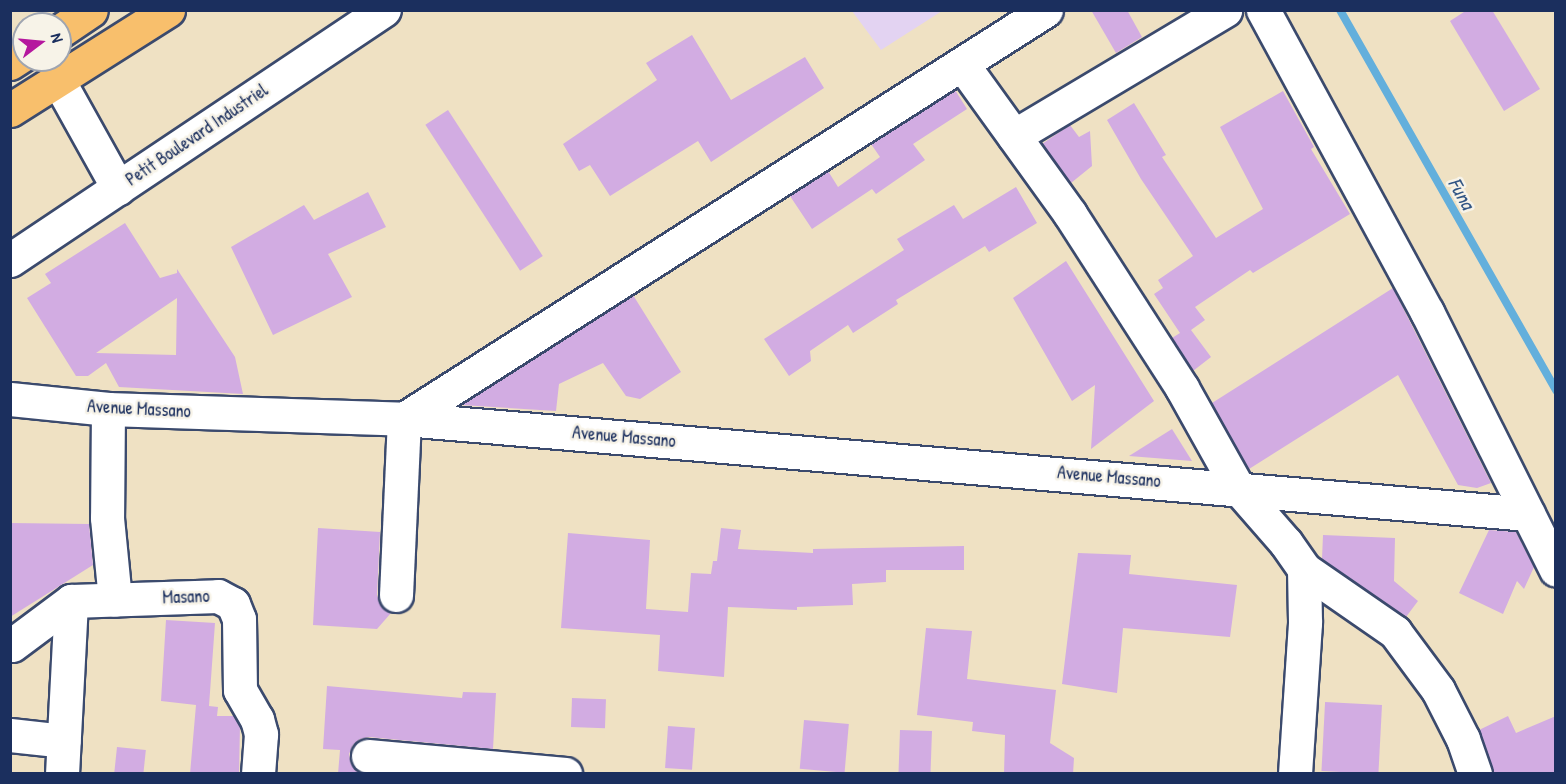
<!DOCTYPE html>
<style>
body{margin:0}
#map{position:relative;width:1566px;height:784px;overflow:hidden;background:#efe1c3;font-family:"Patrick Hand",sans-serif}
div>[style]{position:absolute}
.built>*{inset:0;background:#e3d3f2}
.stream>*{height:8px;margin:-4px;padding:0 4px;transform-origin:4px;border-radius:4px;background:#63afdc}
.building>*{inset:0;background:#d2ace2;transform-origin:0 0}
.roads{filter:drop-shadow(2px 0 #3b4a6d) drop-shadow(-2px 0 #3b4a6d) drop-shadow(0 2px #3b4a6d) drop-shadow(0 -2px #3b4a6d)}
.minor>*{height:33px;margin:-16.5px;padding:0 16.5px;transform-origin:16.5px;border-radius:16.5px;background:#fff}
.major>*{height:33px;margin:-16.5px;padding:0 16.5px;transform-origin:16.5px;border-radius:16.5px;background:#f8bf6c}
span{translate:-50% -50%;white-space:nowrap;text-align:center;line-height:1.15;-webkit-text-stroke:5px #f7f3e8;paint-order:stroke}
.street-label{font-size:18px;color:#1b2f5e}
.water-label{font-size:20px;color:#315584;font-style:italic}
.frame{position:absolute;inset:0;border:12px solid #1b2f5e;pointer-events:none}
.north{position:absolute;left:12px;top:12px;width:60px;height:60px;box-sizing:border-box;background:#f7f3e8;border:2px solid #9fa5b1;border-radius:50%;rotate:74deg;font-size:16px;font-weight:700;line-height:24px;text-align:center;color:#1b2f5e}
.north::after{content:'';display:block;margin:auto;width:21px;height:27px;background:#b5179e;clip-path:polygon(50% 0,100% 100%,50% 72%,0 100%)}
</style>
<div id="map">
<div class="built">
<div style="clip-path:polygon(852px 11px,942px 11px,881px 50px)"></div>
</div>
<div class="stream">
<div style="left:1340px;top:10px;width:438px;rotate:60.4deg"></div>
</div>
<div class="building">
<div style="clip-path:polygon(1091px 10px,1127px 10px,1142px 37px,1116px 53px)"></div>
<div style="clip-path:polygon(1467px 10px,1492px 10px,1540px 89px,1504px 111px,1450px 21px)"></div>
<div style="clip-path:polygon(692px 35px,731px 100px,805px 57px,824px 88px,711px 162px,698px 141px,610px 196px,590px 165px,579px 171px,563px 144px,657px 80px,646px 63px)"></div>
<div style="clip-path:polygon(955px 90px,967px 109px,913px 144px,925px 160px,876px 194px,872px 189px,812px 229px,790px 196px,828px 171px,838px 187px,880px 157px,871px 144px)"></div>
<div style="clip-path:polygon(1283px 91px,1314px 147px,1311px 149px,1350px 214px,1253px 273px,1250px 270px,1195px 307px,1205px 320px,1191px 330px,1211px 357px,1193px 371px,1172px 338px,1180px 333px,1154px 294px,1163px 288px,1158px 280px,1193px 256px,1141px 179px,1107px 120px,1134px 103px,1166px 155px,1162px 157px,1216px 238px,1263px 209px,1220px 127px)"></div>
<div style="left:448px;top:110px;width:174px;height:27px;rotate:57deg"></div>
<div style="clip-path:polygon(1070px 125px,1079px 137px,1090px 131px,1092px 166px,1071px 183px,1042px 144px)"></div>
<div style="clip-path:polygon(1016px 187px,1037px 223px,989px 252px,985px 246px,896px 300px,898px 304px,853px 333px,848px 325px,810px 351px,811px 361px,789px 376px,764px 339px,904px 250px,897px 239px,954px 205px,963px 219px)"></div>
<div style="clip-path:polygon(368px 192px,386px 227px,328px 254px,352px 297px,273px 335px,231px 247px,304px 205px,314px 220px)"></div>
<div style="clip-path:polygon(evenodd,125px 223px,160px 278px,177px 273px,177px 269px,235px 357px,243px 394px,119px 387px,106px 363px,88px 376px,76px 376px,27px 298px,51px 283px,45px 274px,125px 223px,177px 298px,176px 355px,96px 353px,177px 298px)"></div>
<div style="clip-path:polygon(1066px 261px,1154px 401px,1091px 449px,1095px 385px,1072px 401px,1013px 298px)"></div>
<div style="clip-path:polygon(1393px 288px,1491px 483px,1477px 488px,1458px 485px,1398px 375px,1249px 469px,1212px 403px)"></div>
<div style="clip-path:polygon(633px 295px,681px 372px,640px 399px,626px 396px,603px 363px,559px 384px,556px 411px,461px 405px)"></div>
<div style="clip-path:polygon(1172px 429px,1192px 461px,1129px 456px)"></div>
<div style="clip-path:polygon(10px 523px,89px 524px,93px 565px,10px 617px)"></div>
<div style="clip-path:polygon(318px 528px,380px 532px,377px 595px,380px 604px,391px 613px,377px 629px,313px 625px)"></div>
<div style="clip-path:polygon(721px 528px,741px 530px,738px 549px,813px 553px,813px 549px,964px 546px,964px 570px,886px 570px,886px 582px,852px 584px,853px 605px,797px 607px,797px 610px,728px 607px,724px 677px,658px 671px,660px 635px,561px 628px,568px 533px,650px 540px,646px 609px,688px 612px,691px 573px,711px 574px,713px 561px,717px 561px)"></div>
<div style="clip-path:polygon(1489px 530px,1516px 532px,1534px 567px,1524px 589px,1517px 581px,1503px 614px,1459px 593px)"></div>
<div style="clip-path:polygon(1323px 535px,1395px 538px,1394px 581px,1418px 601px,1406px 617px,1322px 559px)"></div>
<div style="clip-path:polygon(1078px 553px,1131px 555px,1129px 574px,1237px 585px,1230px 637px,1123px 628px,1117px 693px,1062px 684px)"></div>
<div style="clip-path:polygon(166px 620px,215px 623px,209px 706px,218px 707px,217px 716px,234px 716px,240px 726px,239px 774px,190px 774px,196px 705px,161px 701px)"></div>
<div style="clip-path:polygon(926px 628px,972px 631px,967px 679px,1056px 690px,1050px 743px,1074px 758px,1073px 774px,1004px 774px,1005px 735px,972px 731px,973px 722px,917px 715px)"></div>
<div style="clip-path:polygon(327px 686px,462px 698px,463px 692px,496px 693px,493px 749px,369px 737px,360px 739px,353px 745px,349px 754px,351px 764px,363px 774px,338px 774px,340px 750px,323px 749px)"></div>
<div style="left:572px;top:698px;width:34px;height:29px;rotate:2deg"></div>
<div style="left:1382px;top:705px;width:69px;height:57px;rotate:93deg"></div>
<div style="clip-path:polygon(1508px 716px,1516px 733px,1556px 716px,1556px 774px,1493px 774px,1479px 730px)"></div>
<div style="left:804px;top:720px;width:45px;height:49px;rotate:5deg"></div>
<div style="left:668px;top:726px;width:27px;height:42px;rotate:4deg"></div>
<div style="left:900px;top:730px;width:32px;height:44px;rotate:2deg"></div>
<div style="left:117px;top:747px;width:29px;height:27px;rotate:6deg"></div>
</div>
<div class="roads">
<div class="minor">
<div style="left:1263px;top:10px;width:344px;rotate:61.5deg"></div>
<div style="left:1427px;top:312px;width:288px;rotate:63.4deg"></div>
<div style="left:962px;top:64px;width:185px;rotate:54.2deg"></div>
<div style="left:1070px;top:214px;width:207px;rotate:57.2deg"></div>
<div style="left:1182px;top:388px;width:115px;rotate:60.8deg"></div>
<div style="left:1238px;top:488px;width:73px;rotate:48.9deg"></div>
<div style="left:1286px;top:543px;width:32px;rotate:55deg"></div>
<div style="left:1304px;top:569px;width:54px;rotate:88.9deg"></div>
<div style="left:1305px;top:623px;width:151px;rotate:93.8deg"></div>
<div style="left:58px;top:80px;width:124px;rotate:60.9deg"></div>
<div style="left:1014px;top:136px;width:246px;rotate:-30.8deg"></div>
<div style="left:10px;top:260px;width:450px;rotate:-33.8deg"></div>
<div style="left:10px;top:399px;width:99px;rotate:5.8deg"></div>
<div style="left:108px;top:409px;width:296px;rotate:1.9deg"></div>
<div style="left:404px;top:419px;width:1128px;rotate:4.83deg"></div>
<div style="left:108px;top:409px;width:109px;rotate:90.5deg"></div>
<div style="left:107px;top:518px;width:82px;rotate:84.4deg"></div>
<div style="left:1304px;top:569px;width:111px;rotate:34.7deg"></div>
<div style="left:1395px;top:632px;width:72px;rotate:53.4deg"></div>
<div style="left:1438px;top:690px;width:55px;rotate:63deg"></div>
<div style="left:1463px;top:739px;width:37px;rotate:71deg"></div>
<div style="left:396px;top:595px;width:176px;rotate:-87.4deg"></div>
<div style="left:404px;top:419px;width:761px;rotate:-32.5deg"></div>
<div style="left:12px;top:645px;width:74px;rotate:-36.7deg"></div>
<div style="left:71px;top:601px;width:147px;rotate:-1.9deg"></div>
<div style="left:218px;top:596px;width:17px;rotate:28deg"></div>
<div style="left:233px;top:604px;width:16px;rotate:68deg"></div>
<div style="left:239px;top:619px;width:71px;rotate:89.2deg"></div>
<div style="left:240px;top:690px;width:34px;rotate:60deg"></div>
<div style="left:257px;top:719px;width:16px;rotate:75deg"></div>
<div style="left:261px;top:734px;width:40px;rotate:94.3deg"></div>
<div style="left:10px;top:735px;width:54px;rotate:6.3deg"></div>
<div style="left:368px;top:756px;width:198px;rotate:5.2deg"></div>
<div style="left:62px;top:774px;width:173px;rotate:-87deg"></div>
</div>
<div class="major">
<div style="left:60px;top:31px;width:37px;rotate:-34deg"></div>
<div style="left:10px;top:63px;width:17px;rotate:-33deg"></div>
<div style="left:10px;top:110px;width:187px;rotate:-32.3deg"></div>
</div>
</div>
<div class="street-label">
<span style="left:197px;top:135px;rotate:-34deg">Petit Boulevard Industriel</span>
<span style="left:139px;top:409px;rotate:3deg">Avenue Massano</span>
<span style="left:624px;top:437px;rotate:5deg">Avenue Massano</span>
<span style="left:1109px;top:477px;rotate:5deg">Avenue Massano</span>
<span style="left:186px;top:597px;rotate:-2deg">Masano</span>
</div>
<div class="water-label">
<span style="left:1462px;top:193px;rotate:60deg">Funa</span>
</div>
<div class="frame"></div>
<div class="north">N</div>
</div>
